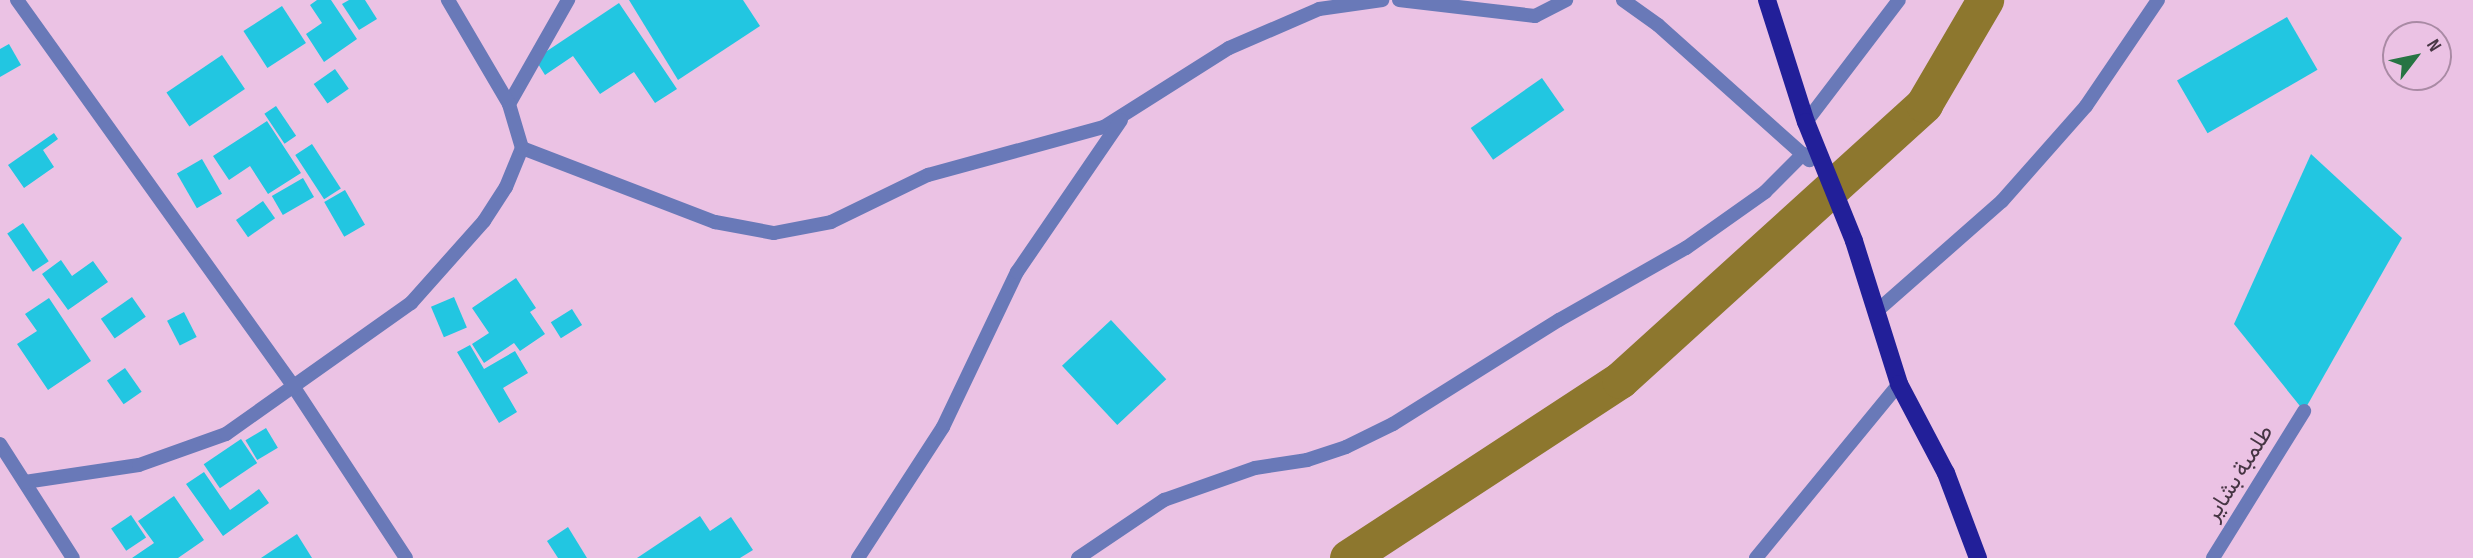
<!DOCTYPE html>
<meta charset="utf-8">
<style>
body{margin:0}
#map{position:relative;width:2473px;height:558px;overflow:hidden;background:#ebc2e4;font-family:"Sofia Sans Condensed",Vazirmatn,sans-serif}
div>[style]{position:absolute}
.canal>*{height:37px;margin:-18.5px;padding:0 18.5px;transform-origin:18.5px;border-radius:18.5px;background:#8d772e}
.building>*{inset:0;background:#22c6e1;transform-origin:0 0}
.street>*{height:14px;margin:-7px;padding:0 7px;transform-origin:7px;border-radius:7px;background:#6979b8}
.primary>*{height:18px;margin:-9px;padding:0 9px;transform-origin:9px;border-radius:9px;background:#221f99}
span{translate:-50% -50%;white-space:nowrap;text-align:center;line-height:1.15;-webkit-text-stroke:5px #ebc2e4;paint-order:stroke}
.street-label{font-size:23px;color:#463543}
.north{position:absolute;left:2382px;top:21px;width:70px;height:70px;box-sizing:border-box;background:#ebc2e4;border:2px solid #a98aa4;border-radius:50%;rotate:58deg;font-size:19px;font-weight:700;line-height:28px;text-align:center;color:#463543}
.north::after{content:'';display:block;margin:auto;width:24px;height:32px;background:#277443;clip-path:polygon(50% 0,100% 100%,50% 72%,0 100%)}
</style>
<div id="map">
<div class="canal">
<div style="left:1348px;top:558px;width:325px;rotate:-33.2deg"></div>
<div style="left:1620px;top:380px;width:411px;rotate:-42.2deg"></div>
<div style="left:1924px;top:104px;width:121px;rotate:-59.6deg"></div>
</div>
<div class="building">
<div style="clip-path:polygon(317px 0,331px 0,357px 39px,324px 62px,306px 34px,322px 23px,310px 5px)"></div>
<div style="clip-path:polygon(349px 0,365px 0,377px 19px,359px 30px,342px 4px)"></div>
<div style="clip-path:polygon(629px 0,743px 0,760px 26px,678px 80px)"></div>
<div style="clip-path:polygon(619px 3px,677px 89px,655px 103px,634px 72px,600px 94px,573px 56px,545px 75px,535px 59px)"></div>
<div style="left:282px;top:6px;width:44px;height:46px;rotate:57deg"></div>
<div style="left:2287px;top:17px;width:61px;height:127px;rotate:60deg"></div>
<div style="clip-path:polygon(9px 44px,21px 65px,0 77px,0 49px)"></div>
<div style="left:222px;top:55px;width:41px;height:67px;rotate:56deg"></div>
<div style="left:335px;top:69px;width:24px;height:26px;rotate:55deg"></div>
<div style="left:1542px;top:78px;width:39px;height:87px;rotate:55deg"></div>
<div style="left:276px;top:106px;width:36px;height:14px;rotate:56deg"></div>
<div style="clip-path:polygon(267px 121px,301px 173px,268px 194px,250px 166px,229px 180px,213px 156px)"></div>
<div style="clip-path:polygon(54px 133px,58px 139px,43px 150px,54px 167px,24px 188px,8px 165px)"></div>
<div style="left:312px;top:144px;width:53px;height:20px;rotate:57deg"></div>
<div style="clip-path:polygon(2311px 154px,2402px 238px,2304px 411px,2234px 324px)"></div>
<div style="left:202px;top:159px;width:40px;height:29px;rotate:60deg"></div>
<div style="left:303px;top:178px;width:22px;height:36px;rotate:60deg"></div>
<div style="left:345px;top:190px;width:40px;height:24px;rotate:60deg"></div>
<div style="left:263px;top:201px;width:21px;height:33px;rotate:55deg"></div>
<div style="left:23px;top:223px;width:46px;height:19px;rotate:56deg"></div>
<div style="clip-path:polygon(61px 260px,72px 276px,93px 261px,108px 282px,68px 310px,42px 274px)"></div>
<div style="clip-path:polygon(516px 278px,536px 308px,530px 312px,545px 334px,520px 351px,514px 343px,484px 363px,472px 344px,489px 333px,472px 308px)"></div>
<div style="left:132px;top:297px;width:24px;height:38px;rotate:55deg"></div>
<div style="left:454px;top:297px;width:33px;height:25px;rotate:67deg"></div>
<div style="clip-path:polygon(49px 298px,91px 361px,48px 390px,17px 344px,37px 331px,25px 314px)"></div>
<div style="left:572px;top:309px;width:19px;height:25px;rotate:58deg"></div>
<div style="left:184px;top:312px;width:28px;height:19px;rotate:63deg"></div>
<div style="left:1111px;top:320px;width:81px;height:67px;rotate:47deg"></div>
<div style="clip-path:polygon(470px 345px,484px 369px,515px 351px,528px 373px,503px 388px,517px 412px,499px 423px,457px 352px)"></div>
<div style="left:125px;top:368px;width:29px;height:22px;rotate:55deg"></div>
<div style="left:266px;top:428px;width:23px;height:24px;rotate:59deg"></div>
<div style="left:241px;top:439px;width:29px;height:45px;rotate:56deg"></div>
<div style="clip-path:polygon(204px 472px,230px 510px,259px 489px,269px 503px,223px 536px,186px 484px)"></div>
<div style="clip-path:polygon(174px 496px,204px 540px,178px 558px,132px 558px,154px 543px,138px 521px)"></div>
<div style="left:131px;top:515px;width:27px;height:24px;rotate:56deg"></div>
<div style="clip-path:polygon(700px 516px,710px 531px,731px 517px,753px 550px,740px 558px,637px 558px)"></div>
<div style="clip-path:polygon(568px 527px,587px 558px,558px 558px,547px 541px)"></div>
<div style="clip-path:polygon(297px 534px,312px 558px,261px 558px)"></div>
</div>
<div class="street">
<div style="left:17px;top:0;width:478px;rotate:54.4deg"></div>
<div style="left:295px;top:389px;width:202px;rotate:56.7deg"></div>
<div style="left:1399px;top:0;width:137px;rotate:6.7deg"></div>
<div style="left:1535px;top:16px;width:35px;rotate:-27deg"></div>
<div style="left:1623px;top:0;width:43px;rotate:35.5deg"></div>
<div style="left:1658px;top:25px;width:203px;rotate:41.8deg"></div>
<div style="left:509px;top:104px;width:120px;rotate:-60.4deg"></div>
<div style="left:1806px;top:122px;width:153px;rotate:-52.7deg"></div>
<div style="left:522px;top:148px;width:207px;rotate:21deg"></div>
<div style="left:715px;top:222px;width:60px;rotate:10.6deg"></div>
<div style="left:774px;top:233px;width:58px;rotate:-10.9deg"></div>
<div style="left:831px;top:222px;width:108px;rotate:-25.9deg"></div>
<div style="left:928px;top:175px;width:182px;rotate:-15.3deg"></div>
<div style="left:1104px;top:127px;width:148px;rotate:-32.3deg"></div>
<div style="left:1229px;top:48px;width:98px;rotate:-23.4deg"></div>
<div style="left:1319px;top:9px;width:64px;rotate:-8.1deg"></div>
<div style="left:1878px;top:310px;width:165px;rotate:-41.3deg"></div>
<div style="left:2002px;top:201px;width:127px;rotate:-48.5deg"></div>
<div style="left:2086px;top:106px;width:128px;rotate:-55.8deg"></div>
<div style="left:0;top:444px;width:135px;rotate:57.4deg"></div>
<div style="left:25px;top:482px;width:115px;rotate:-8.5deg"></div>
<div style="left:139px;top:465px;width:92px;rotate:-19.6deg"></div>
<div style="left:226px;top:434px;width:227px;rotate:-35.3deg"></div>
<div style="left:411px;top:303px;width:110px;rotate:-48.3deg"></div>
<div style="left:484px;top:221px;width:40px;rotate:-57.1deg"></div>
<div style="left:506px;top:187px;width:42px;rotate:-67.7deg"></div>
<div style="left:522px;top:148px;width:46px;rotate:-106.5deg"></div>
<div style="left:509px;top:104px;width:121px;rotate:-120.4deg"></div>
<div style="left:858px;top:558px;width:156px;rotate:-57deg"></div>
<div style="left:943px;top:427px;width:172px;rotate:-64.5deg"></div>
<div style="left:1017px;top:272px;width:184px;rotate:-55.6deg"></div>
<div style="left:1078px;top:558px;width:104px;rotate:-34deg"></div>
<div style="left:1164px;top:500px;width:96px;rotate:-19.4deg"></div>
<div style="left:1255px;top:468px;width:53px;rotate:-8.7deg"></div>
<div style="left:1307px;top:460px;width:41px;rotate:-18.4deg"></div>
<div style="left:1346px;top:447px;width:52px;rotate:-26.1deg"></div>
<div style="left:1393px;top:424px;width:196px;rotate:-32.1deg"></div>
<div style="left:1559px;top:320px;width:146px;rotate:-29.6deg"></div>
<div style="left:1686px;top:248px;width:97px;rotate:-35.3deg"></div>
<div style="left:1765px;top:192px;width:54px;rotate:-45deg"></div>
<div style="left:1756px;top:558px;width:225px;rotate:-50.6deg"></div>
<div style="left:2213px;top:558px;width:173px;rotate:-58.2deg"></div>
</div>
<div class="primary">
<div style="left:1767px;top:0;width:128px;rotate:72.3deg"></div>
<div style="left:1806px;top:122px;width:128px;rotate:68deg"></div>
<div style="left:1854px;top:241px;width:150px;rotate:72.5deg"></div>
<div style="left:1899px;top:384px;width:101px;rotate:62.2deg"></div>
<div style="left:1946px;top:473px;width:91px;rotate:69.4deg"></div>
</div>
<div class="street-label">
<span style="left:2239px;top:473px;rotate:-58deg">طلمبة بشاير</span>
</div>
<div class="north">N</div>
</div>
